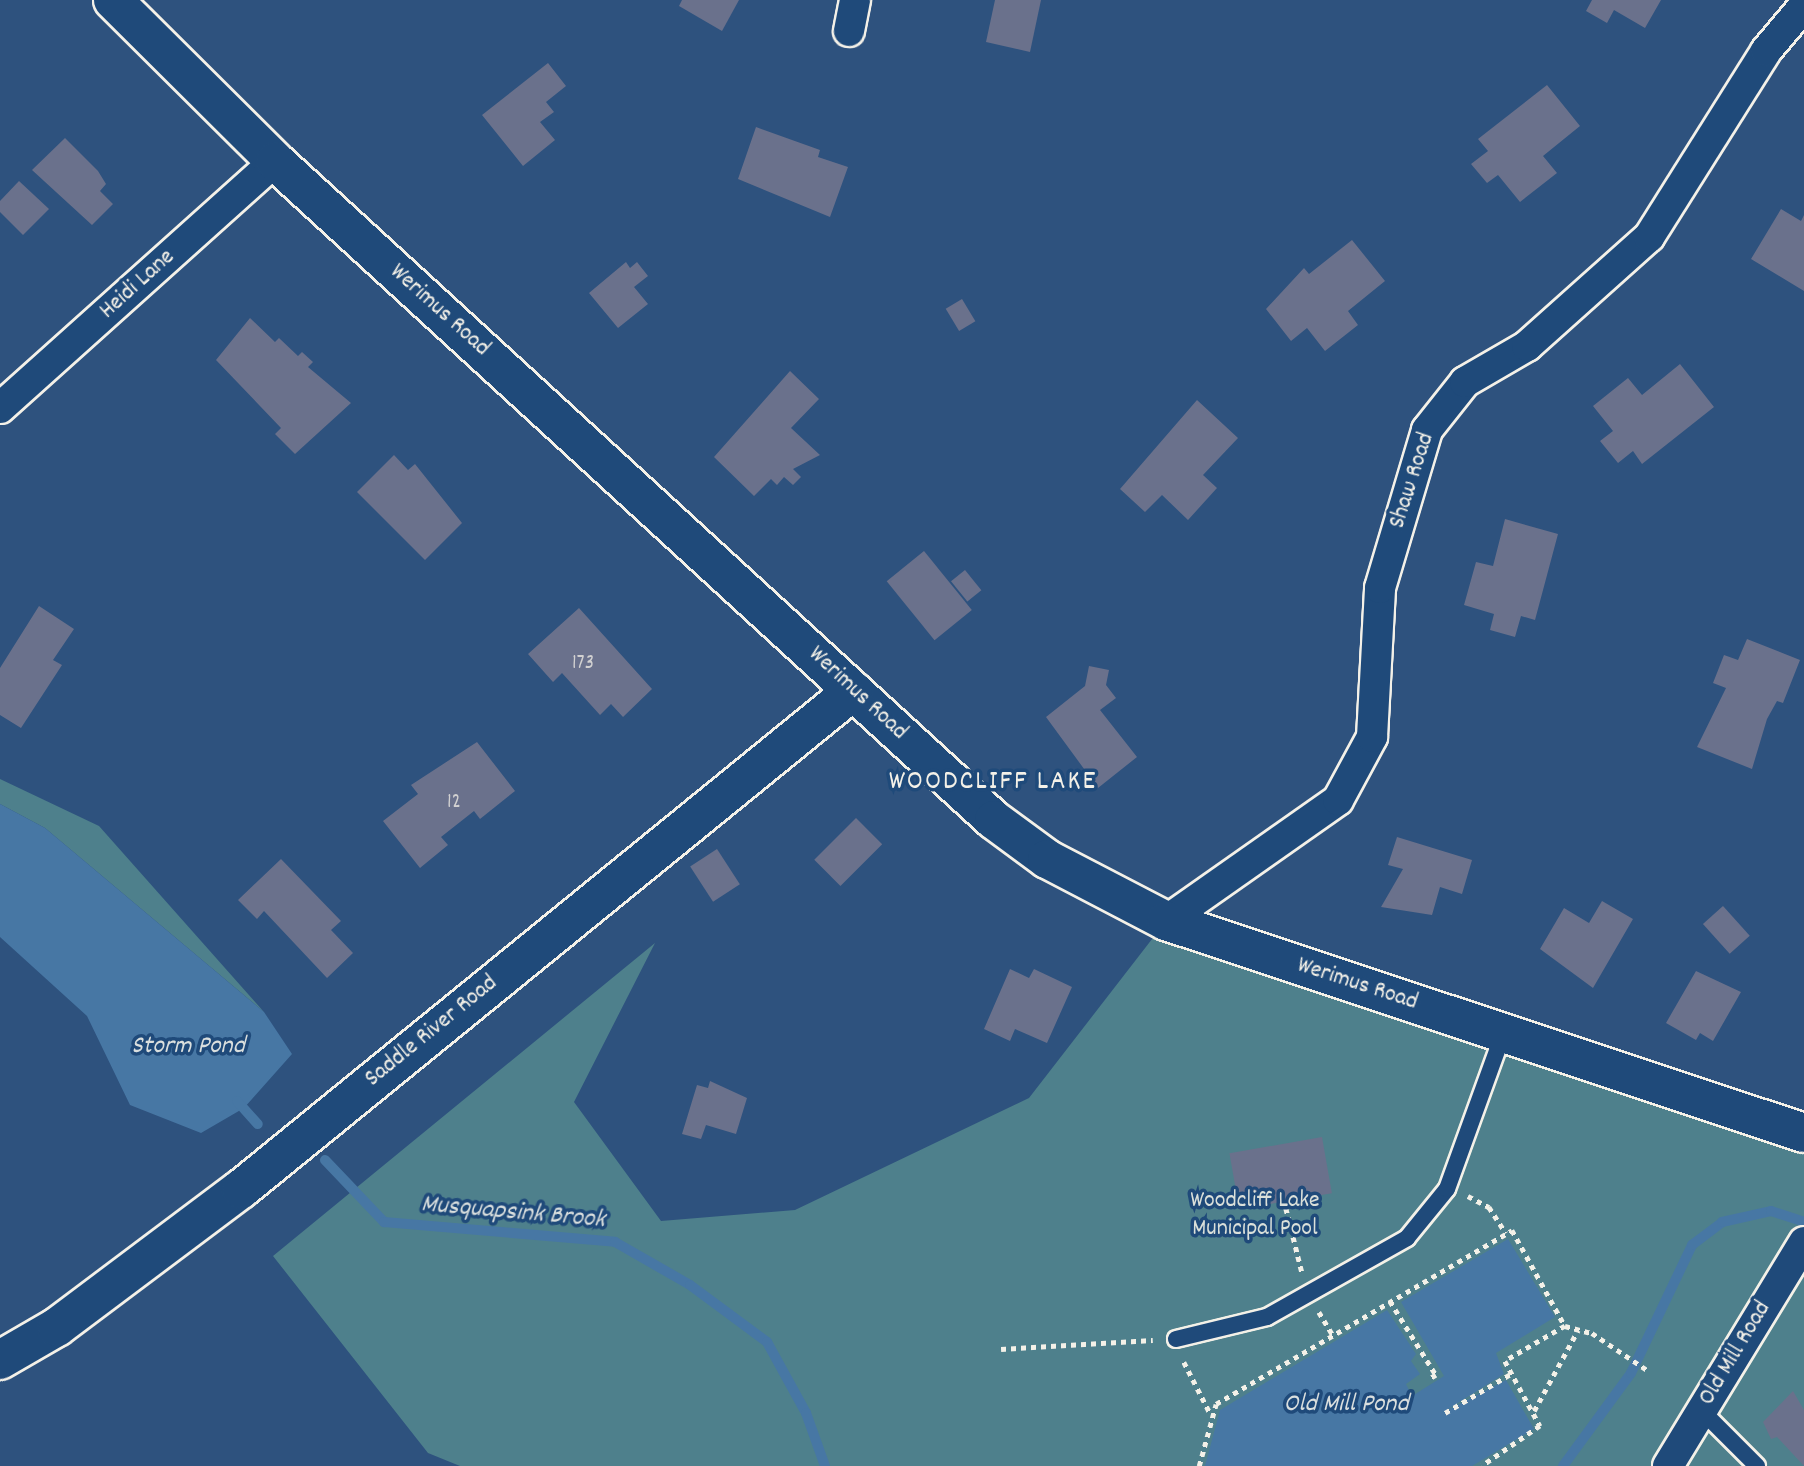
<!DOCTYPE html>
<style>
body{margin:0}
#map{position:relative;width:1804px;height:1466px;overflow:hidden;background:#2e527e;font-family:Dekko,sans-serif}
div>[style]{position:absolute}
.green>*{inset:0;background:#4e808c}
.water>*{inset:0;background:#4777a4}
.stream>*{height:10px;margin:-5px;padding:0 5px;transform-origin:5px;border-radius:5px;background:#4777a4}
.building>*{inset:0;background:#6a718c;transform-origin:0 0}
.path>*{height:4.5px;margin-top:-2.25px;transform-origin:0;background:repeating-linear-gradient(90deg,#f4f1e8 0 5px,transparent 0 10px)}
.roads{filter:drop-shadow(2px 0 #f4f1e8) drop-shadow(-2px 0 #f4f1e8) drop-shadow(0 2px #f4f1e8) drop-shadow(0 -2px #f4f1e8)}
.service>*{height:16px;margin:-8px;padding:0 8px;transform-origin:8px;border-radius:8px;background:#1f4a7a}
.minor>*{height:30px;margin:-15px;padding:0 15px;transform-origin:15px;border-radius:15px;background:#1f4a7a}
.secondary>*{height:38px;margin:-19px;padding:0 19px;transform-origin:19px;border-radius:19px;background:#1f4a7a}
span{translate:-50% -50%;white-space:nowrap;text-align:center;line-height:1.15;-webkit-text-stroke:7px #1f4a7a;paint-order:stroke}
.number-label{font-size:21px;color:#d2d1d1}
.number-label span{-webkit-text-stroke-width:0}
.street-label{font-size:24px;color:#f4f1e8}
.park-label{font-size:24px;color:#dbe0da}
.water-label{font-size:26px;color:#dadfde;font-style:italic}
.quarter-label{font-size:28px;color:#f4f1e8;letter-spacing:2px}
</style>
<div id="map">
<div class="green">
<div style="clip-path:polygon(0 779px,99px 826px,264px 1012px,45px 828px,0 804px)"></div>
<div style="clip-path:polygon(1166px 921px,1804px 1133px,1804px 1466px,460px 1466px,428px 1453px,273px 1256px,655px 943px,574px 1102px,661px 1221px,795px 1210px,1029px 1098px)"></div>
</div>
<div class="water">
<div style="clip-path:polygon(0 804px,45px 828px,264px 1012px,292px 1054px,244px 1108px,201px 1133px,130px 1105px,87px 1016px,0 937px)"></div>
<div style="clip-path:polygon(1508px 1239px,1555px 1317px,1496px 1353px,1504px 1374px,1442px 1413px,1506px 1380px,1534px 1429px,1472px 1466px,1205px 1466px,1220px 1410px,1387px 1310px,1416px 1354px,1411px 1361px,1420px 1374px,1406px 1384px,1412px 1396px,1444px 1376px,1401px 1302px)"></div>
</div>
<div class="stream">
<div style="left:237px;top:1101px;width:31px;rotate:48deg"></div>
<div style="left:325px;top:1160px;width:86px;rotate:46.4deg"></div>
<div style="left:384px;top:1222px;width:232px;rotate:4.9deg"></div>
<div style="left:615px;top:1242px;width:86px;rotate:29.8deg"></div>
<div style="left:690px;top:1285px;width:96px;rotate:36.5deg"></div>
<div style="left:767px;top:1342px;width:81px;rotate:61.2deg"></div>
<div style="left:806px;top:1413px;width:56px;rotate:70.3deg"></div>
<div style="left:1563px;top:1466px;width:115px;rotate:-53.8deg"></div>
<div style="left:1631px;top:1373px;width:142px;rotate:-64.5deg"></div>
<div style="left:1692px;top:1245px;width:38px;rotate:-37deg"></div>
<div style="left:1722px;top:1222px;width:50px;rotate:-12.7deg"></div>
<div style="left:1771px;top:1211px;width:35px;rotate:18deg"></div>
</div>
<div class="building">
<div style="clip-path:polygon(682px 0,739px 0,722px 31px,679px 6px)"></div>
<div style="clip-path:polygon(995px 0,1041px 0,1030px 52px,986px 42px)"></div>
<div style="clip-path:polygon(1592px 0,1661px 0,1645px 28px,1614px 10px,1607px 23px,1586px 11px)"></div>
<div style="clip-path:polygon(548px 63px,566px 86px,546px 102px,554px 112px,540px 122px,555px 140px,523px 166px,482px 115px)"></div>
<div style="clip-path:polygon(1547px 85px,1580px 126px,1543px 156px,1557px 173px,1520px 202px,1498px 175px,1487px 183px,1471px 164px,1488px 151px,1478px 139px)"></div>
<div style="clip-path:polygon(756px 127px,820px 150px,818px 157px,848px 167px,830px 217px,738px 179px)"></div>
<div style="clip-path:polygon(65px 138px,98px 171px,106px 184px,100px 191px,113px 204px,92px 225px,32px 170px)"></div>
<div style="clip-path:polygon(19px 181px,49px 209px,23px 235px,0 212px,0 201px)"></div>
<div style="clip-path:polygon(1781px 209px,1801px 221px,1804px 215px,1804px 291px,1751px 259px)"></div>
<div style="clip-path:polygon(1352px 240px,1385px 281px,1348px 311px,1358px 325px,1325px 351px,1307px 328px,1291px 341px,1266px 309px,1304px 268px,1309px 274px)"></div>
<div style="clip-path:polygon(626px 262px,630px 268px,637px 262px,648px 276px,634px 287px,648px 304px,618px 328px,589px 293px)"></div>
<div style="left:962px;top:299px;width:26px;height:19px;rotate:59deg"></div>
<div style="clip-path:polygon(250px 318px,275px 342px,279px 338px,298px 356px,302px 352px,313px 362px,308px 367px,351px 403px,295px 454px,275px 434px,281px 428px,216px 360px)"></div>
<div style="clip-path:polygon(1680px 364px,1714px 407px,1642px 464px,1633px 451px,1618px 463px,1600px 441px,1613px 431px,1593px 406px,1628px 378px,1642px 395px)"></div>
<div style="clip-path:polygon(790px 371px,819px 399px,791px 428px,820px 455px,793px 469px,801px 477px,793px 485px,784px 477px,777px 485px,771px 479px,754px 496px,714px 457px)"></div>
<div style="clip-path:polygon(1197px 400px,1238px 438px,1203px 475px,1217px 488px,1188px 520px,1162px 495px,1145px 512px,1120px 489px)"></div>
<div style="clip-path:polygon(394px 455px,408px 470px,415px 464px,462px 523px,425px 560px,357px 492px)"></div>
<div style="clip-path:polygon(1505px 519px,1558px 534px,1535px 620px,1521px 616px,1515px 637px,1490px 630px,1494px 614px,1464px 605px,1476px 562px,1493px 566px)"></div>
<div style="left:924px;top:551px;width:76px;height:48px;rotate:51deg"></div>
<div style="left:965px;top:570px;width:26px;height:18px;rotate:51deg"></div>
<div style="clip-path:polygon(39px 606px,74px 629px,53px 660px,62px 665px,21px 728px,0 715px,0 668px)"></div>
<div style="clip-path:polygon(579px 608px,652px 689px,623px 717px,611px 704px,600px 715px,562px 673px,553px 682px,528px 654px)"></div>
<div style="clip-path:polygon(1747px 639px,1800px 660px,1783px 703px,1777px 701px,1767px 719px,1752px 769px,1697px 747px,1726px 688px,1713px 683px,1724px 655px,1738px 660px)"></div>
<div style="clip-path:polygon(1089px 666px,1109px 670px,1106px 685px,1116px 698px,1100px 710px,1137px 757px,1098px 788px,1046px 717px,1085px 686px)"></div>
<div style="clip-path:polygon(477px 742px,515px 791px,480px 819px,474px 811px,441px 837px,448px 845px,420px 868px,383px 821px,418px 794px,411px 785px)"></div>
<div style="left:856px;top:818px;width:37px;height:59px;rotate:45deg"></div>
<div style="clip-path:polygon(1397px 837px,1472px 860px,1462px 894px,1440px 887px,1432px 915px,1381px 907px,1403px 869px,1388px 865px)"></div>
<div style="left:717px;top:849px;width:42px;height:32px;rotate:57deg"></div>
<div style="clip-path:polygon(281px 859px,341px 921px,331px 930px,353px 953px,327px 978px,264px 911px,257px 919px,238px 900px)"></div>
<div style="clip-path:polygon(1602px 901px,1633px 919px,1593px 988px,1540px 949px,1564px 908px,1589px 923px)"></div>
<div style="left:1723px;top:906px;width:40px;height:27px;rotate:48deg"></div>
<div style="clip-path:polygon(1010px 969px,1029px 978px,1034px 969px,1072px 987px,1047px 1043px,1015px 1029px,1010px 1041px,984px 1029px)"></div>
<div style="clip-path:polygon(1696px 971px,1741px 992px,1713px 1041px,1700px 1033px,1696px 1040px,1666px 1023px)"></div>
<div style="clip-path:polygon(710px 1081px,747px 1098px,736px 1134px,706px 1125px,701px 1139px,682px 1134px,697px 1085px,708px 1088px)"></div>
<div style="left:1322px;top:1137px;width:57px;height:94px;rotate:80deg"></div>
<div style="clip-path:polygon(1793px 1391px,1804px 1410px,1804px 1466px,1777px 1437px,1771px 1439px,1763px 1422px)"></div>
</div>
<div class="path">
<div style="left:1468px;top:1196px;width:24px;rotate:28deg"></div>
<div style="left:1489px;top:1207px;width:31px;rotate:57deg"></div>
<div style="left:1286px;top:1208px;width:66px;rotate:76deg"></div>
<div style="left:1390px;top:1301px;width:87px;rotate:58.1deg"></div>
<div style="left:1436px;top:1375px;width:9px;rotate:148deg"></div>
<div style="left:1319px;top:1312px;width:27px;rotate:59deg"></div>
<div style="left:1565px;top:1326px;width:28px;rotate:15deg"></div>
<div style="left:1592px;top:1333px;width:66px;rotate:33.9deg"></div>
<div style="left:1001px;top:1349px;width:152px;rotate:-3.4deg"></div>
<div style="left:1184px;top:1362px;width:57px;rotate:63deg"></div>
<div style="left:1534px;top:1411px;width:92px;rotate:-61.5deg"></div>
<div style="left:1445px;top:1413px;width:78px;rotate:-30.8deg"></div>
<div style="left:1199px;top:1466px;width:64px;rotate:-74.7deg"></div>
<div style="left:1216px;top:1404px;width:343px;rotate:-30.4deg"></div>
<div style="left:1512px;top:1230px;width:110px;rotate:61.1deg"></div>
<div style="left:1565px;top:1326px;width:69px;rotate:149.7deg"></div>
<div style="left:1505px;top:1361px;width:74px;rotate:61.7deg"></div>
<div style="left:1540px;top:1426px;width:70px;rotate:145.4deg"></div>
</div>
<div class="roads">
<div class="service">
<div style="left:1176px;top:1339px;width:94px;rotate:-13.6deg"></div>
<div style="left:1267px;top:1317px;width:161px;rotate:-29.4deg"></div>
<div style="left:1407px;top:1238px;width:63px;rotate:-50.8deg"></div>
<div style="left:1447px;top:1189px;width:165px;rotate:-70.1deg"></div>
<div style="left:1702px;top:1411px;width:78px;rotate:45deg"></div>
</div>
<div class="minor">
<div style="left:849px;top:31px;width:32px;rotate:-79deg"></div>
<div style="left:0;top:408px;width:370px;rotate:-41.9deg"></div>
<div style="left:1166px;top:921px;width:210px;rotate:-35.1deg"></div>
<div style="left:1338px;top:800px;width:72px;rotate:-61.6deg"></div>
<div style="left:1372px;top:737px;width:149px;rotate:-86.9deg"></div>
<div style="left:1380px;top:588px;width:165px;rotate:-73.4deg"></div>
<div style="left:1427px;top:430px;width:61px;rotate:-51.6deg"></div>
<div style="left:1465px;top:382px;width:72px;rotate:-30.1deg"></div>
<div style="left:1527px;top:346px;width:164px;rotate:-41.8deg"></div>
<div style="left:1649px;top:237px;width:220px;rotate:-57.8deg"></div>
<div style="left:1766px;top:51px;width:59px;rotate:-49.8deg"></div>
<div style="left:1668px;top:1466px;width:262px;rotate:-58.7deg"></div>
</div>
<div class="secondary">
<div style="left:113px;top:0;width:228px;rotate:44.8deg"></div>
<div style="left:275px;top:161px;width:975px;rotate:42.51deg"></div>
<div style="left:994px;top:820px;width:66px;rotate:36.3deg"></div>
<div style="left:1047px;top:859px;width:134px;rotate:27.5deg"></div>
<div style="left:1166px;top:921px;width:672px;rotate:18.38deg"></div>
<div style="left:0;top:1360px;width:66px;rotate:-30.1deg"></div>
<div style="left:57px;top:1327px;width:230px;rotate:-36.9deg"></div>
<div style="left:241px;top:1189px;width:789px;rotate:-39.14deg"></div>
</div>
</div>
<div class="number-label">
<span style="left:583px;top:664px">173</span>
<span style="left:454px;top:803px">12</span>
</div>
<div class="street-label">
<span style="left:138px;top:285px;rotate:-42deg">Heidi Lane</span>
<span style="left:439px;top:311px;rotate:42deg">Werimus Road</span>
<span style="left:1413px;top:481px;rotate:-72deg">Shaw Road</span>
<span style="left:857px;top:694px;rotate:43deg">Werimus Road</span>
<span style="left:1357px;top:985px;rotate:18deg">Werimus Road</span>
<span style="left:432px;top:1032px;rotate:-39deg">Saddle River Road</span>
<span style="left:1736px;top:1354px;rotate:-59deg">Old Mill Road</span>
</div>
<div class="park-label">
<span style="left:1255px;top:1216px">Woodcliff Lake<br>Municipal Pool</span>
</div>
<div class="water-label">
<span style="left:188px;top:1047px">Storm Pond</span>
<span style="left:513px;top:1213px;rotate:5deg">Musquapsink Brook</span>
<span style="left:1346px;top:1405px">Old Mill Pond</span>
</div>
<div class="quarter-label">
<span style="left:993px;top:783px">WOODCLIFF LAKE</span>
</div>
</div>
